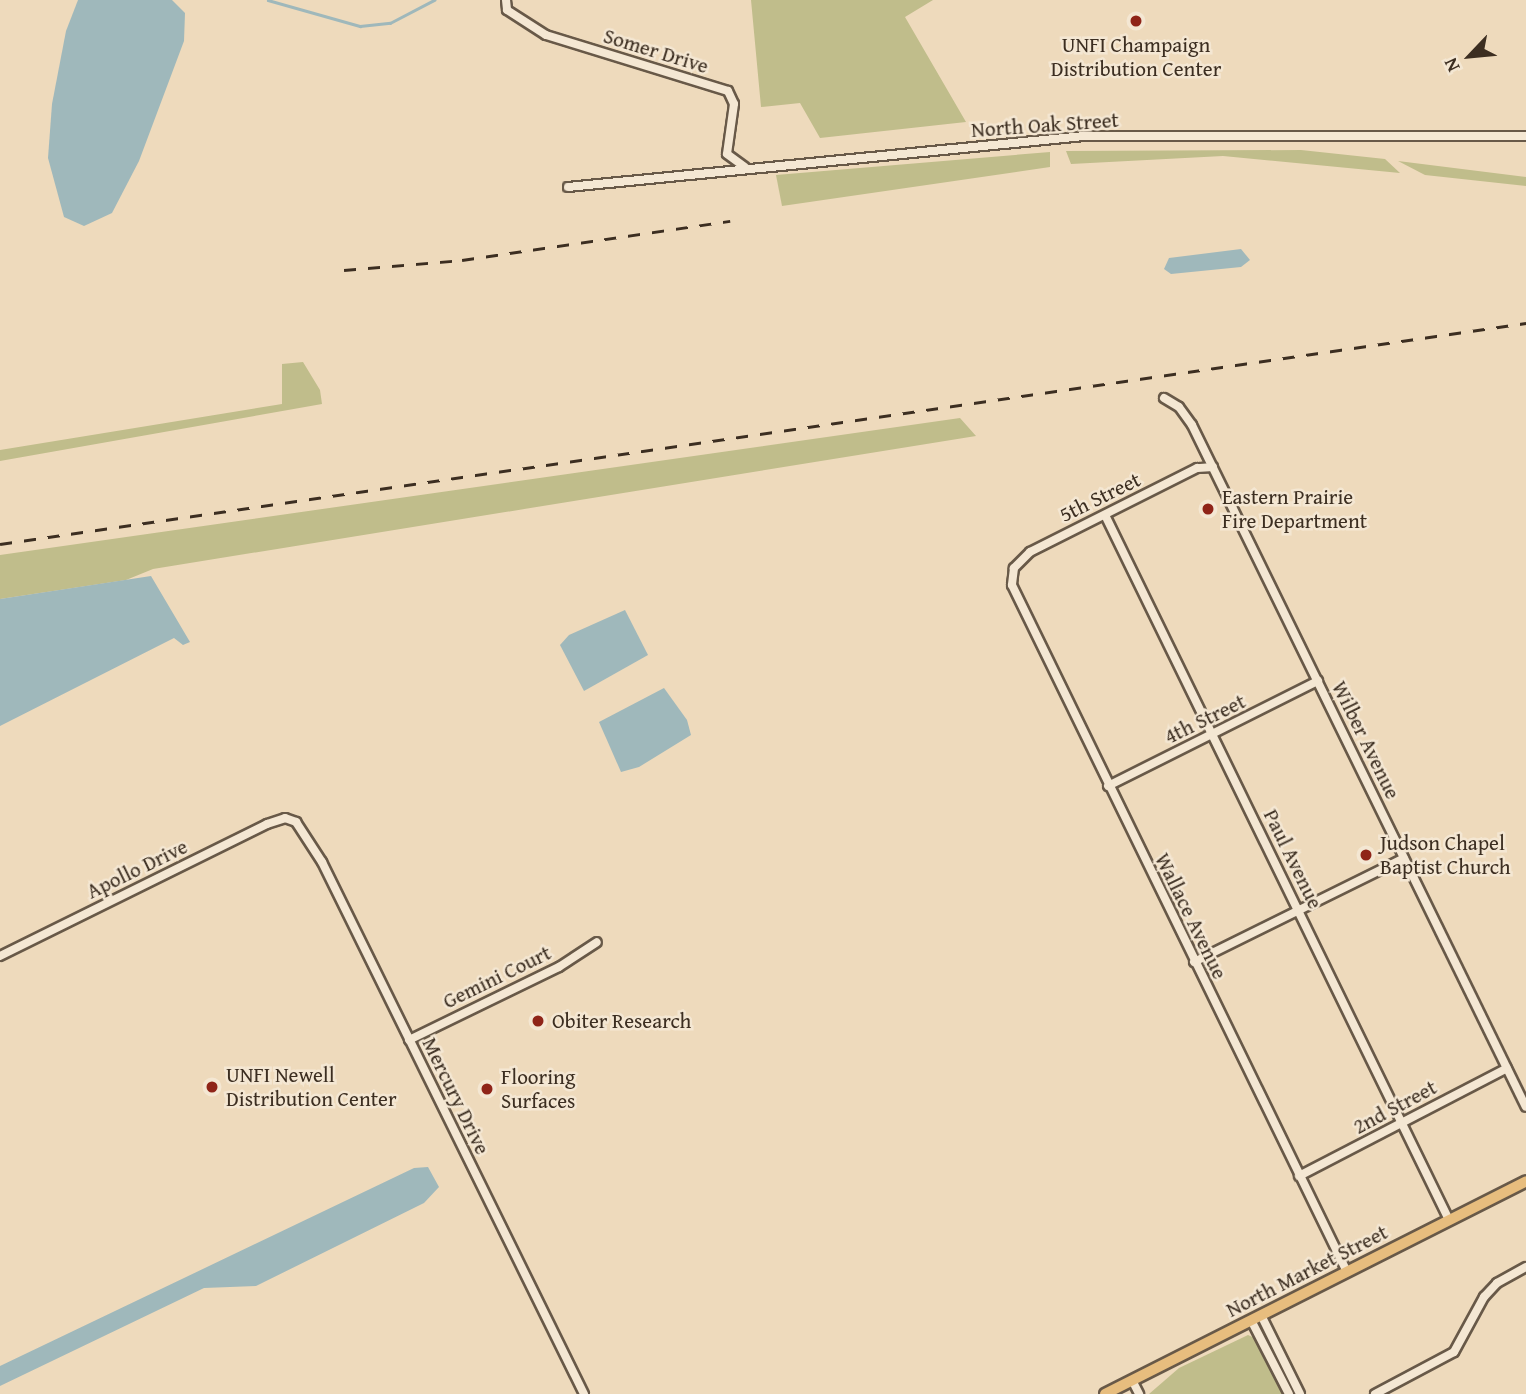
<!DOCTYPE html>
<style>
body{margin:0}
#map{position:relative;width:1526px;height:1394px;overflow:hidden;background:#eedabc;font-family:"Gentium Book Plus",serif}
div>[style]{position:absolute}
.green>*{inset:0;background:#c0bd8b}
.water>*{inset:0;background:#9fb8bb}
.stream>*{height:2.5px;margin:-1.25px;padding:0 1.25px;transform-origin:1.25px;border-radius:1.25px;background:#9fb8bb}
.roads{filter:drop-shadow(2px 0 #685948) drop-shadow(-2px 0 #685948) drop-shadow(0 2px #685948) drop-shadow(0 -2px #685948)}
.minor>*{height:8px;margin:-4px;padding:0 4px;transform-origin:4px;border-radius:4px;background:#f4e7d3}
.major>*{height:10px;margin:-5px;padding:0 5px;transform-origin:5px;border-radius:5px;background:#e7bd7e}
.rail>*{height:2.5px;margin-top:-1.25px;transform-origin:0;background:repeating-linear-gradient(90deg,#3c2e21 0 12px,transparent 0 24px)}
.dots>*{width:19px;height:19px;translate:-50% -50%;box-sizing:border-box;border:4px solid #f4e7d3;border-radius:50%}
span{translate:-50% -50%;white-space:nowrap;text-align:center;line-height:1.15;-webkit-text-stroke:5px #f4e7d3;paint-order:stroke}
.poi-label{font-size:21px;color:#3c2e21}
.left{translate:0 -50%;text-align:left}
.street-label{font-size:21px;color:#3c2e21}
.north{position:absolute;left:1435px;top:21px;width:70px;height:70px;-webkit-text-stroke:5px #f4e7d3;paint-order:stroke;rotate:244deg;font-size:19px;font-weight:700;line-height:28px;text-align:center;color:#3c2e21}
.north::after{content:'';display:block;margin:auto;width:24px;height:32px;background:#3c2e21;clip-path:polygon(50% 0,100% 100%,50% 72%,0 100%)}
</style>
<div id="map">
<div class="green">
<div style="clip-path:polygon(751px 0,933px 0,905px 17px,966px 122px,820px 138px,800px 103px,761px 107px)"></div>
<div style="clip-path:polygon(1301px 150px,1385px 159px,1400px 173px,1223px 156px,1071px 164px,1066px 151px)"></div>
<div style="clip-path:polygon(1050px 152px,1050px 167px,782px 206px,776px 175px)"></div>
<div style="clip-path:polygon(1398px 161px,1526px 177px,1526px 186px,1425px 175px)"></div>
<div style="clip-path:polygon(303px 362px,320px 390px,322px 404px,0 461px,0 450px,282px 404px,282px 364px)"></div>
<div style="clip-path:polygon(960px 418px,976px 436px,153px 569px,126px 580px,0 599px,0 555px)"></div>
<div style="clip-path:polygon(1248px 1335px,1257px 1339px,1286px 1394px,1149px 1394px,1179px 1368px)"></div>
</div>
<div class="water">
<div style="clip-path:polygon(78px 0,172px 0,185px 13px,184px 41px,139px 161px,112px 213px,84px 226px,64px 217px,48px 158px,52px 104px,66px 31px)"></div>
<div style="clip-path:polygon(1241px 249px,1250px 260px,1241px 267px,1171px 274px,1164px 269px,1169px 258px)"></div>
<div style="clip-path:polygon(151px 576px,190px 642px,183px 645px,174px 638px,0 726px,0 599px)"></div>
<div style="clip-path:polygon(625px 610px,648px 655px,584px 691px,560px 645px,569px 635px)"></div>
<div style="clip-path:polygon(664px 688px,687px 720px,691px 735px,639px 767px,621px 772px,599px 722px)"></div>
<div style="clip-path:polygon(428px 1167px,439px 1187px,424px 1203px,256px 1286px,204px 1288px,0 1386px,0 1366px,414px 1168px)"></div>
</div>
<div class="stream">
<div style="left:268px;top:0;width:96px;rotate:15.8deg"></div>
<div style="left:360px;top:26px;width:30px;rotate:-6deg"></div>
<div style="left:390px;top:23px;width:50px;rotate:-27.6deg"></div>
</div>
<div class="roads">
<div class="minor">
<div style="left:506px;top:0;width:10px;rotate:84deg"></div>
<div style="left:507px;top:10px;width:46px;rotate:32.7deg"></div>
<div style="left:546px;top:35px;width:190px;rotate:17.1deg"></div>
<div style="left:728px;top:91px;width:14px;rotate:65deg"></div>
<div style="left:734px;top:104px;width:50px;rotate:98deg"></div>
<div style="left:727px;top:154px;width:22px;rotate:36deg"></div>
<div style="left:568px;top:187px;width:519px;rotate:-5.64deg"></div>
<div style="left:1084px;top:136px;width:442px"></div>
<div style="left:1164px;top:398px;width:17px;rotate:31deg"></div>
<div style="left:1179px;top:407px;width:22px;rotate:54deg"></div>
<div style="left:1192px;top:425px;width:759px;rotate:63.91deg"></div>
<div style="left:1213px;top:467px;width:16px;rotate:176deg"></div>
<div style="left:1197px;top:468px;width:187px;rotate:153.3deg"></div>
<div style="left:1030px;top:552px;width:23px;rotate:135deg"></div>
<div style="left:1014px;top:568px;width:17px;rotate:97deg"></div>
<div style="left:1012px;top:585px;width:764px;rotate:64deg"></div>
<div style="left:1105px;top:515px;width:784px;rotate:63.99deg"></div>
<div style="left:1108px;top:786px;width:235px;rotate:-26.6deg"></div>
<div style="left:0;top:956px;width:298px;rotate:-26.3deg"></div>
<div style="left:267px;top:824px;width:19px;rotate:-18deg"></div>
<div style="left:285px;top:818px;width:12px;rotate:20deg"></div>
<div style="left:296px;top:822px;width:48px;rotate:57deg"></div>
<div style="left:322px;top:862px;width:593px;rotate:63.78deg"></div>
<div style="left:1194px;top:962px;width:234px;rotate:-26.3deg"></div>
<div style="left:409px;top:1040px;width:167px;rotate:-26deg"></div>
<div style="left:559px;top:967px;width:45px;rotate:-33.3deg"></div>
<div style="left:1299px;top:1176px;width:234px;rotate:-27.4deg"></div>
<div style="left:1261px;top:1315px;width:88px;rotate:63.7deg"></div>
<div style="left:1251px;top:1320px;width:83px;rotate:62.8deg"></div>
<div style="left:1132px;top:1380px;width:16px;rotate:63deg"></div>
<div style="left:1375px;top:1394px;width:89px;rotate:-28deg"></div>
<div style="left:1454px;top:1352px;width:63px;rotate:-61.4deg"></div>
<div style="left:1484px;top:1297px;width:19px;rotate:-47deg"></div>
<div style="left:1497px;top:1283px;width:33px;rotate:-29deg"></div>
</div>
<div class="major">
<div style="left:1105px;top:1394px;width:472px;rotate:-26.8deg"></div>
</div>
</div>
<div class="rail">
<div style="left:344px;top:270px;width:118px;rotate:-4.8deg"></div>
<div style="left:462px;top:260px;width:271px;rotate:-8.3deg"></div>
<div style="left:0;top:544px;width:1542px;rotate:-8.24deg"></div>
</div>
<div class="dots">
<div style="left:1136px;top:21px;background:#8f2418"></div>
<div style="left:1208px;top:509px;background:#8f2418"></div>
<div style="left:1366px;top:855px;background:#8f2418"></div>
<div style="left:538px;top:1021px;background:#8f2418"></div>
<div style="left:212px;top:1087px;background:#8f2418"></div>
<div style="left:487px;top:1089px;background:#8f2418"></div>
</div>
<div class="poi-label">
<span style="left:1136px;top:57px">UNFI Champaign<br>Distribution Center</span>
<span class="left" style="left:1222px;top:509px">Eastern Prairie<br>Fire Department</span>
<span class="left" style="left:1380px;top:855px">Judson Chapel<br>Baptist Church</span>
<span class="left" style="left:552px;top:1021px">Obiter Research</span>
<span class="left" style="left:226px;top:1087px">UNFI Newell<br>Distribution Center</span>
<span class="left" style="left:501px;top:1089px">Flooring<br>Surfaces</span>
</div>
<div class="street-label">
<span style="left:656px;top:51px;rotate:17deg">Somer Drive</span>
<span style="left:1045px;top:125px;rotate:-4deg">North Oak Street</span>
<span style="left:1100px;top:497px;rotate:-26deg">5th Street</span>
<span style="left:1205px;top:719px;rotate:-26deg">4th Street</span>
<span style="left:1366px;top:740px;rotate:64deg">Wilber Avenue</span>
<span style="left:1293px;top:859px;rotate:64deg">Paul Avenue</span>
<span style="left:137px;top:869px;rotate:-26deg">Apollo Drive</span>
<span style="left:1191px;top:916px;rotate:64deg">Wallace Avenue</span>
<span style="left:497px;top:977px;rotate:-26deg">Gemini Court</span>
<span style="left:456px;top:1096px;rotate:64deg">Mercury Drive</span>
<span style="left:1395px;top:1107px;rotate:-28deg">2nd Street</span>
<span style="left:1307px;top:1271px;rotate:-27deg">North Market Street</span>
</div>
<div class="north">N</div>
</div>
